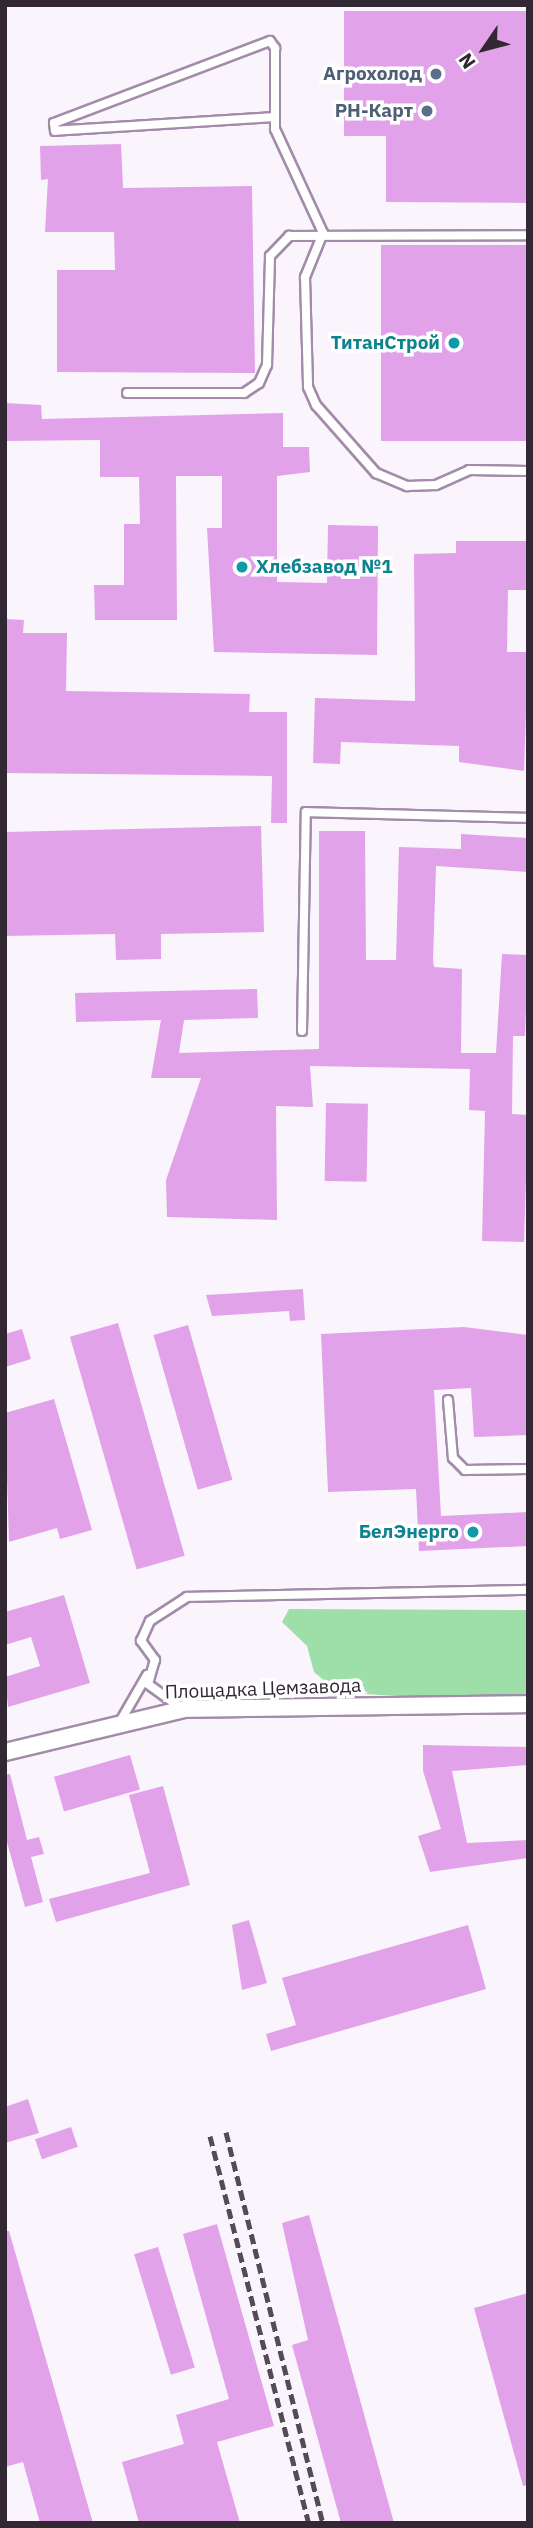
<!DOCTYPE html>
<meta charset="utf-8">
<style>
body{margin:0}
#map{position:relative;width:533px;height:2528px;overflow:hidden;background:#faf5fc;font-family:"IBM Plex Sans",sans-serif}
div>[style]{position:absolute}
.green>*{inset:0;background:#9edea8}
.building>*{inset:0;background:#e2a2e9;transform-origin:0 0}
.roads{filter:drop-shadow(2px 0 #a28ca9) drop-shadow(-2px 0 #a28ca9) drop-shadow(0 2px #a28ca9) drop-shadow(0 -2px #a28ca9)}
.service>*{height:8px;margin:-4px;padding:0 4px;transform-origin:4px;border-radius:4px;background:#fff}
.minor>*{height:16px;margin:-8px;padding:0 8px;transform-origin:8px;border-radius:8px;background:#fff}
.rail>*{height:5px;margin-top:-2.5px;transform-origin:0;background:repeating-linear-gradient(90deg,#544b57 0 10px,transparent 0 15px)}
.dots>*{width:19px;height:19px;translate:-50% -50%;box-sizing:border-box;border:4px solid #fff;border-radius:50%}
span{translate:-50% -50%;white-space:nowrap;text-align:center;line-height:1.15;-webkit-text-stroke:7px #fff;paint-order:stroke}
.service-label{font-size:19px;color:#4e5e75;font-weight:700}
.right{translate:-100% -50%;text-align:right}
.culture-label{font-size:19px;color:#0d838f;font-weight:700}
.left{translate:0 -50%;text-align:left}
.street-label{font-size:19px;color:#312834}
.frame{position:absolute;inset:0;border:7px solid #312834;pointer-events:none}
.north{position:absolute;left:449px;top:14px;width:70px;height:70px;-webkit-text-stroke:5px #fff;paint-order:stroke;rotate:235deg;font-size:19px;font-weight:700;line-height:28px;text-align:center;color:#312834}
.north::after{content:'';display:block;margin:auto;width:24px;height:32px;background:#312834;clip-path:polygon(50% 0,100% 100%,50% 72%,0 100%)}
</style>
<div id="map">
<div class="green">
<div style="clip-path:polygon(289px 1609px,528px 1610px,528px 1694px,423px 1698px,338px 1692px,314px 1672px,307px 1646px,282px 1622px)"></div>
</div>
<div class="building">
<div style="clip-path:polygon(344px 11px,528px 11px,528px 203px,386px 202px,386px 136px,344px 136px)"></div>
<div style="clip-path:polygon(121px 144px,123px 188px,252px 186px,255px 373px,57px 372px,57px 270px,115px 270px,114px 232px,45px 232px,48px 179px,41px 180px,40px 146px)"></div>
<div style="left:381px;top:245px;width:147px;height:196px"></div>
<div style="clip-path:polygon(5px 403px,41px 405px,42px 419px,283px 413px,283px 447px,309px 447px,310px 472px,277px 476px,277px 582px,327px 583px,328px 525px,378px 526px,377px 655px,214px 652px,207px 528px,222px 528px,222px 476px,176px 476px,177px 620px,95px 620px,94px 585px,124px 585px,124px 524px,140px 524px,139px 477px,100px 477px,100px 440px,5px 441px)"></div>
<div style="clip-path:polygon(456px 541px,528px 541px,528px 590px,508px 590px,507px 652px,528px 652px,524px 771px,459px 762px,459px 746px,341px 742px,340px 764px,313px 763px,315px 698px,415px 701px,414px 554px,456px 553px)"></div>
<div style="clip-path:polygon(5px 619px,24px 620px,23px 633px,67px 633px,66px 691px,250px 694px,249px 712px,287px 712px,287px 823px,271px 823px,272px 776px,5px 773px)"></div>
<div style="clip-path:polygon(261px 826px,264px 932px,161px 934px,161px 959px,116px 960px,115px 934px,5px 936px,5px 832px)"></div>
<div style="clip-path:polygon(319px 831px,365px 831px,366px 960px,396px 960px,399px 847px,461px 849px,461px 834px,528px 838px,528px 872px,436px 866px,433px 960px,434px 967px,462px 969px,461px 1053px,496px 1053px,502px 954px,528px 955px,525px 1036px,513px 1036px,512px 1114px,528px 1115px,524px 1242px,482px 1241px,485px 1111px,469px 1110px,470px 1069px,310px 1066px,313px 1107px,276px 1106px,277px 1220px,167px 1217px,166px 1180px,201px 1078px,151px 1078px,161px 1020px,76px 1022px,75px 993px,257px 989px,258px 1018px,184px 1020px,179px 1053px,319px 1049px)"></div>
<div style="left:326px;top:1103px;width:42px;height:78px;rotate:1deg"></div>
<div style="clip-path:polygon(303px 1289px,305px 1320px,290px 1321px,289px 1311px,212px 1316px,206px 1295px)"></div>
<div style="left:118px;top:1323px;width:242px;height:50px;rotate:74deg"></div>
<div style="left:188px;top:1325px;width:161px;height:36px;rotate:74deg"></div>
<div style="clip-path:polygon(464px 1327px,528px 1335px,528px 1435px,474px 1437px,471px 1388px,434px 1390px,441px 1516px,528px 1512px,528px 1546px,419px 1551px,416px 1489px,328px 1492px,321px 1334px)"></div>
<div style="clip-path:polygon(22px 1329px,31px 1359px,5px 1367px,5px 1334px)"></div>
<div style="clip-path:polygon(54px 1399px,92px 1530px,60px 1539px,57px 1528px,9px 1542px,5px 1413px)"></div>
<div style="clip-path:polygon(64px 1595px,90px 1683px,8px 1707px,5px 1677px,40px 1666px,31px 1637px,5px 1645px,5px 1612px)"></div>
<div style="clip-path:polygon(423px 1745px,528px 1747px,528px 1765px,452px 1771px,467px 1843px,528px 1840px,528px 1858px,430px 1872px,418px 1836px,441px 1829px,423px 1771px)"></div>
<div style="left:130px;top:1755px;width:36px;height:79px;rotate:74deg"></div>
<div style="clip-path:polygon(10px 1774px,27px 1840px,39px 1837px,44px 1854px,31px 1857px,43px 1902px,25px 1907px,5px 1835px,5px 1775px)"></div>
<div style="clip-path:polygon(163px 1786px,190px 1885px,56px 1922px,49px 1899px,150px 1873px,129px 1795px)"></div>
<div style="clip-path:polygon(249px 1920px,267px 1983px,242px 1990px,232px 1925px)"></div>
<div style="clip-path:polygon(468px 1925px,486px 1989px,271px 2051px,266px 2034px,296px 2025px,282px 1978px)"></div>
<div style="clip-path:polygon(28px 2099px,39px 2133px,5px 2143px,5px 2107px)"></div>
<div style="left:71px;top:2127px;width:21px;height:38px;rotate:71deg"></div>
<div style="clip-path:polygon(309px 2215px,394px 2523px,341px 2523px,292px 2345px,308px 2340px,282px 2223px)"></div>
<div style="clip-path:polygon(217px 2224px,274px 2426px,217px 2442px,240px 2523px,139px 2523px,122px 2462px,184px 2444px,176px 2415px,229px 2399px,183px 2234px)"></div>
<div style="clip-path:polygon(5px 2231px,9px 2231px,93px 2523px,40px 2523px,23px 2462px,5px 2467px)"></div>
<div style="left:158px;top:2247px;width:126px;height:25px;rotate:73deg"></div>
<div style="clip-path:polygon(528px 2293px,528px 2485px,523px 2486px,474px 2308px)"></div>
</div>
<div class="roads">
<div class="service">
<div style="left:275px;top:117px;width:220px;rotate:176.4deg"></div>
<div style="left:55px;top:131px;width:8px;rotate:-97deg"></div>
<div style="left:54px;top:123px;width:231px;rotate:-20.8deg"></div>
<div style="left:270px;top:41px;width:9px;rotate:54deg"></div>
<div style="left:275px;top:48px;width:81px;rotate:90deg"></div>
<div style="left:275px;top:129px;width:115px;rotate:65.2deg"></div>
<div style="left:323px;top:233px;width:48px;rotate:112.2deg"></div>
<div style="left:305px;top:277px;width:110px;rotate:88.4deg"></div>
<div style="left:308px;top:387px;width:20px;rotate:66deg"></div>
<div style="left:316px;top:405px;width:91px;rotate:48.6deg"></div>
<div style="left:376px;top:473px;width:34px;rotate:23deg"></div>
<div style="left:407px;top:486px;width:29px;rotate:-2deg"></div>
<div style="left:436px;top:485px;width:36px;rotate:-24deg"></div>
<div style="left:469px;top:470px;width:59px;rotate:1deg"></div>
<div style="left:127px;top:393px;width:117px"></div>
<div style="left:244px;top:393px;width:18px;rotate:-34deg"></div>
<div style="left:259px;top:383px;width:20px;rotate:-66deg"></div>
<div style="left:267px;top:365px;width:109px;rotate:-88.4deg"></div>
<div style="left:270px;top:256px;width:28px;rotate:-46deg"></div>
<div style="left:289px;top:236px;width:239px;rotate:-0.2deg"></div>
<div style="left:302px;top:1031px;width:219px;rotate:-89deg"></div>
<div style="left:306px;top:812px;width:222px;rotate:1.5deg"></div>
<div style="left:448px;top:1400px;width:58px;rotate:85.1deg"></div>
<div style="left:453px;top:1458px;width:17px;rotate:45deg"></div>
<div style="left:465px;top:1470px;width:63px;rotate:-0.9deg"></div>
<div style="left:181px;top:1708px;width:41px;rotate:-144deg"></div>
<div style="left:148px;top:1684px;width:25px;rotate:-74deg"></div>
<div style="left:155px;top:1660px;width:24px;rotate:-126deg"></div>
<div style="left:141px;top:1641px;width:22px;rotate:-66deg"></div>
<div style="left:150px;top:1621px;width:44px;rotate:-33deg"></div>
<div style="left:187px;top:1597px;width:341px;rotate:-1.2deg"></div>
<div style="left:121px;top:1720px;width:52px;rotate:-60deg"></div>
</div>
<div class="minor">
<div style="left:5px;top:1752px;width:184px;rotate:-13.5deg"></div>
<div style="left:184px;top:1709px;width:344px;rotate:-0.8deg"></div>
</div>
</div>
<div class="rail">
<div style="left:226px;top:2132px;width:403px;rotate:76.1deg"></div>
<div style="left:210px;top:2136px;width:399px;rotate:75.7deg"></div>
</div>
<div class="dots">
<div style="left:436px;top:74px;background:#5c6f8a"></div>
<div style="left:427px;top:111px;background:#5c6f8a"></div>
<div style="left:454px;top:343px;background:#0f9aa8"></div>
<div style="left:242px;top:567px;background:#0f9aa8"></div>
<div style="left:473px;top:1532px;background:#0f9aa8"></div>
</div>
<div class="service-label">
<span class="right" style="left:422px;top:74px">Агрохолод</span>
<span class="right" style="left:413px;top:111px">РН-Карт</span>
</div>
<div class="culture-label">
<span class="right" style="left:440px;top:343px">ТитанСтрой</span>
<span class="left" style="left:256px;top:567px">Хлебзавод №1</span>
<span class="right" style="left:459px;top:1532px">БелЭнерго</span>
</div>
<div class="street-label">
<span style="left:263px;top:1689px;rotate:-2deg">Площадка Цемзавода</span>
</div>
<div class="frame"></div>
<div class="north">N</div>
</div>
